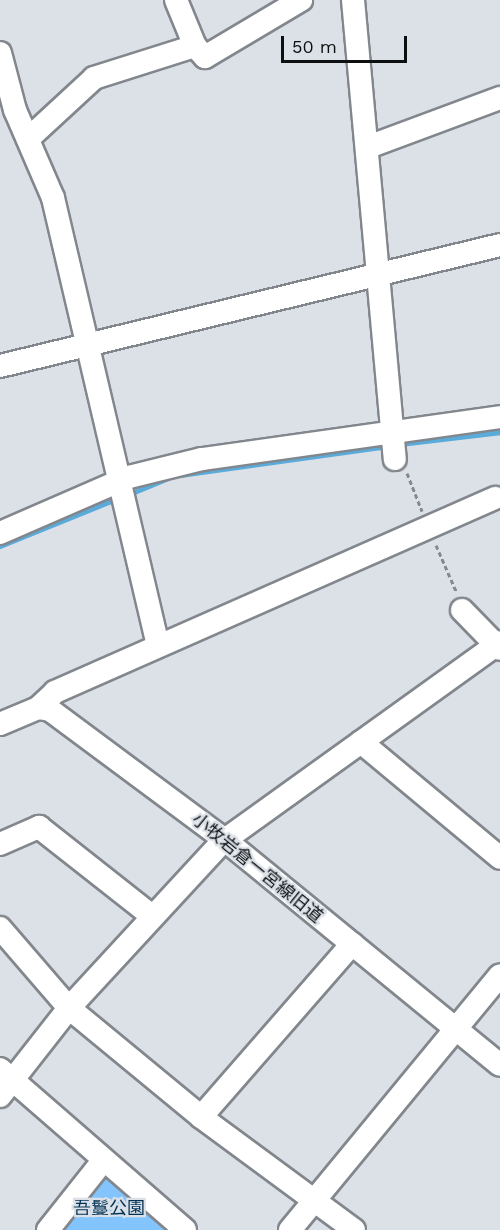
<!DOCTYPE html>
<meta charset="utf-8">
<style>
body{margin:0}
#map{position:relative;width:500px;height:1230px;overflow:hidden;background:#dbe1e7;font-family:"Work Sans","Noto Sans JP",sans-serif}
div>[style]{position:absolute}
.green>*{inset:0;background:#83c4fd}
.stream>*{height:5px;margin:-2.5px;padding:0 2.5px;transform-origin:2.5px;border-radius:2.5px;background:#5aaada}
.path>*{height:3px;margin-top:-1.5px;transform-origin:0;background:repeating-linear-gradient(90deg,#84898d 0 4.5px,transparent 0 7.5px)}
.roads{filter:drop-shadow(2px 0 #82878d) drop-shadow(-2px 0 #82878d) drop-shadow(0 2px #82878d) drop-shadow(0 -2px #82878d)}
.minor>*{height:22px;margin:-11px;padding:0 11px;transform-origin:11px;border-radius:11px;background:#fff}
span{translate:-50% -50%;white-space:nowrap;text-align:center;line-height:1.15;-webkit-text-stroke:4.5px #dbe1e7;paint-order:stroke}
.street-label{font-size:18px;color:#0d0f11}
.park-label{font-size:18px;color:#003154}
.scale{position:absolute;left:281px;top:36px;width:126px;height:27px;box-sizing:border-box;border:3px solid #0d0f11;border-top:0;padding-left:8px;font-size:18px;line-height:21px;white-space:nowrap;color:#0d0f11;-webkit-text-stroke:4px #dbe1e7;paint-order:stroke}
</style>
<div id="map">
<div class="green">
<div style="clip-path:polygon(104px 1175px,172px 1230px,63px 1230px)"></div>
</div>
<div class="stream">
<div style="left:400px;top:444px;width:101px;rotate:-6.8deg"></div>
<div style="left:180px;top:475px;width:210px;rotate:-7.9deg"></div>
<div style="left:127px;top:495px;width:44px;rotate:-22.5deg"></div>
<div style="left:0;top:546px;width:127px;rotate:-22.1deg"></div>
</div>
<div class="path">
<div style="left:407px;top:473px;width:41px;rotate:68.5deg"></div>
<div style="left:436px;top:545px;width:50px;rotate:66.5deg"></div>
</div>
<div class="roads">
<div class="minor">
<div style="left:176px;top:0;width:50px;rotate:67.6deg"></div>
<div style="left:195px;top:46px;width:15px;rotate:48deg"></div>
<div style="left:205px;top:57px;width:112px;rotate:-30.7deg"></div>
<div style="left:353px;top:0;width:461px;rotate:84.8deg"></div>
<div style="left:0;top:53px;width:59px;rotate:75.3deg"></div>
<div style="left:15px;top:110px;width:96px;rotate:66.6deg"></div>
<div style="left:53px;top:198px;width:459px;rotate:76.8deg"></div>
<div style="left:28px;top:139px;width:90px;rotate:-42.7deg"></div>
<div style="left:94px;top:78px;width:106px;rotate:-17.6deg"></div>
<div style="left:368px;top:147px;width:141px;rotate:-20.4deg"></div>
<div style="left:0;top:366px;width:514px;rotate:-13.6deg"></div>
<div style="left:0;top:533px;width:141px;rotate:-23.5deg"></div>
<div style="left:129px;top:477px;width:75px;rotate:-13.9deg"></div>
<div style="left:202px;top:459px;width:301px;rotate:-8deg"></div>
<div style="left:462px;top:610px;width:54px;rotate:45.7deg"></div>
<div style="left:38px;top:708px;width:23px;rotate:-43deg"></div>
<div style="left:55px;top:692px;width:481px;rotate:-23.8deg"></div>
<div style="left:0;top:724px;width:41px;rotate:-22.8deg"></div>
<div style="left:38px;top:708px;width:12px;rotate:9deg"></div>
<div style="left:50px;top:710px;width:218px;rotate:36.6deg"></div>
<div style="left:225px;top:840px;width:355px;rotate:39.3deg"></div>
<div style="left:361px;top:742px;width:181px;rotate:39.8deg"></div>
<div style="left:0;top:844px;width:43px;rotate:-23.6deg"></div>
<div style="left:39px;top:827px;width:144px;rotate:38.2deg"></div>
<div style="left:0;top:928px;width:106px;rotate:49.2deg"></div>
<div style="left:69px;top:1008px;width:171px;rotate:39.5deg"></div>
<div style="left:201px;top:1117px;width:190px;rotate:36.4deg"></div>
<div style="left:0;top:1069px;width:245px;rotate:41deg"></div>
<div style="left:0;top:1096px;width:112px;rotate:-51.9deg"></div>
<div style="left:69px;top:1008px;width:226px;rotate:-47.3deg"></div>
<div style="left:222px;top:842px;width:342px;rotate:-35.7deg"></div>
<div style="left:201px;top:1117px;width:230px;rotate:-48.9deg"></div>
<div style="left:48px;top:1230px;width:87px;rotate:-51.5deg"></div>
<div style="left:290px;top:1230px;width:330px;rotate:-50.5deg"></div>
</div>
</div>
<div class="street-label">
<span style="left:257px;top:868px;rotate:39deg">小牧岩倉一宮線旧道</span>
</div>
<div class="park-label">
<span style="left:109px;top:1208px">吾鬘公園</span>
</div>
<div class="scale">50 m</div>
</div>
